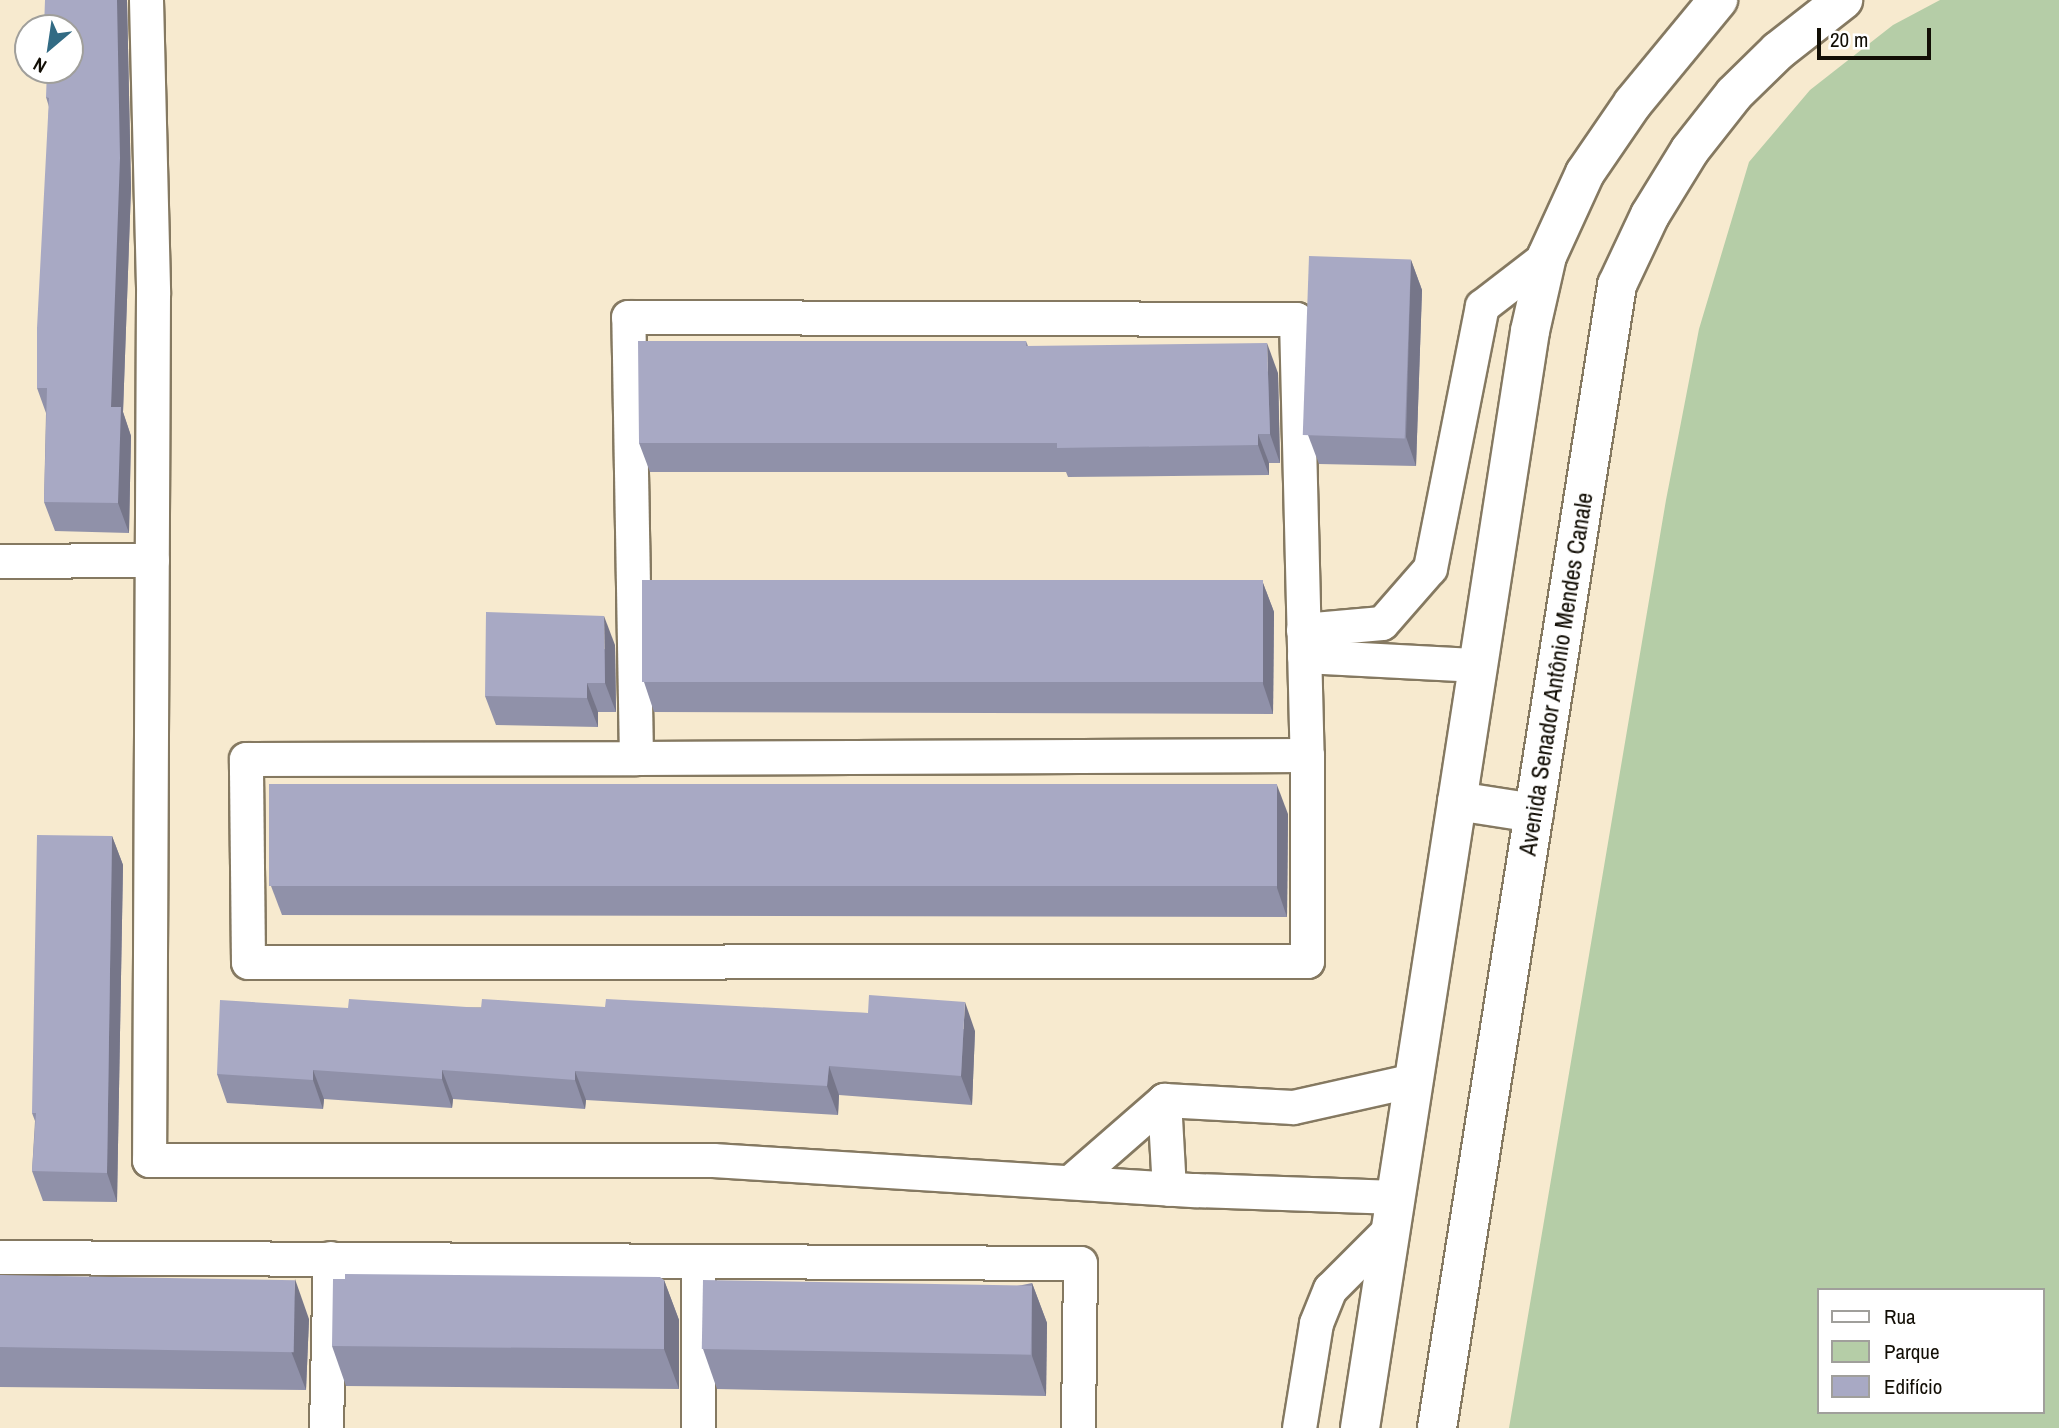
<!DOCTYPE html>
<meta charset="utf-8">
<style>
body{margin:0}
#map{position:relative;width:2059px;height:1428px;overflow:hidden;background:#f7eacf;font-family:"Archivo Narrow",sans-serif}
div>[style]{position:absolute}
.green>*{inset:0;background:#b5cda7}
.roads{filter:drop-shadow(2px 0 #857961) drop-shadow(-2px 0 #857961) drop-shadow(0 2px #857961) drop-shadow(0 -2px #857961)}
.minor>*{height:33px;margin:-16.5px;padding:0 16.5px;transform-origin:16.5px;border-radius:16.5px;background:#fff}
.secondary>*{height:38px;margin:-19px;padding:0 19px;transform-origin:19px;border-radius:19px;background:#fff}
.wall>*{inset:0;background:#9091a9}
.shaded-wall>*{inset:0;background:#767689}
.building>*{inset:0;background:#a8a9c4;transform-origin:0 0}
span{translate:-50% -50%;white-space:nowrap;text-align:center;line-height:1.15;-webkit-text-stroke:6px #fff;paint-order:stroke}
.street-label{font-size:24px;color:#120e05}
.legend{position:absolute;left:1817px;top:1288px;width:228px;height:126px;box-sizing:border-box;background:#fff;border:2px solid #a09f9b;margin:0;padding:9px 12px;list-style:none;font-size:21px;color:#120e05}
.legend li{display:flex;align-items:center;gap:14px;height:35px}
.legend b{width:35px;border:2px solid #a09f9b}
.north{position:absolute;left:14px;top:14px;width:70px;height:70px;box-sizing:border-box;background:#fff;border:2px solid #a09f9b;border-radius:50%;rotate:209deg;font-size:19px;font-weight:700;line-height:28px;text-align:center;color:#120e05}
.north::after{content:'';display:block;margin:auto;width:24px;height:32px;background:#326b84;clip-path:polygon(50% 0,100% 100%,50% 72%,0 100%)}
.scale{position:absolute;left:1817px;top:28px;width:114px;height:32px;box-sizing:border-box;border:4px solid #120e05;border-top:0;padding-left:9px;font-size:21px;line-height:24px;white-space:nowrap;color:#120e05;-webkit-text-stroke:5px #fff;paint-order:stroke}
</style>
<div id="map">
<div class="green">
<div style="clip-path:polygon(evenodd,1940px 0,2059px 0,2059px 1428px,1509px 1428px,1666px 500px,1699px 329px,1749px 162px,1810px 90px,1893px 25px,1940px 0,1819px 1290px,2043px 1290px,2043px 1412px,1819px 1412px,1819px 1290px)"></div>
</div>
<div class="roads">
<div class="minor">
<div style="left:146px;top:0;width:294px;rotate:88.6deg"></div>
<div style="left:153px;top:294px;width:866px;rotate:90.26deg"></div>
<div style="left:149px;top:1160px;width:564px"></div>
<div style="left:713px;top:1160px;width:483px;rotate:3.6deg"></div>
<div style="left:1195px;top:1190px;width:201px;rotate:2deg"></div>
<div style="left:0;top:561px;width:152px;rotate:-0.4deg"></div>
<div style="left:1303px;top:630px;width:79px;rotate:-5.1deg"></div>
<div style="left:1382px;top:623px;width:73px;rotate:-48.9deg"></div>
<div style="left:1430px;top:568px;width:267px;rotate:-78.8deg"></div>
<div style="left:1482px;top:306px;width:82px;rotate:-37.6deg"></div>
<div style="left:1304px;top:656px;width:174px;rotate:3deg"></div>
<div style="left:636px;top:758px;width:441px;rotate:-91deg"></div>
<div style="left:628px;top:317px;width:668px;rotate:0.17deg"></div>
<div style="left:1296px;top:319px;width:436px;rotate:88.6deg"></div>
<div style="left:1307px;top:755px;width:206px;rotate:90deg"></div>
<div style="left:1307px;top:961px;width:1059px;rotate:179.95deg"></div>
<div style="left:248px;top:962px;width:203px;rotate:-90.6deg"></div>
<div style="left:246px;top:759px;width:390px;rotate:-0.1deg"></div>
<div style="left:636px;top:758px;width:671px;rotate:-0.26deg"></div>
<div style="left:1164px;top:1100px;width:89px;rotate:86.8deg"></div>
<div style="left:1070px;top:1182px;width:125px;rotate:-41.1deg"></div>
<div style="left:1164px;top:1100px;width:129px;rotate:3.1deg"></div>
<div style="left:1293px;top:1107px;width:124px;rotate:-12.6deg"></div>
<div style="left:0;top:1257px;width:1080px;rotate:0.32deg"></div>
<div style="left:1080px;top:1263px;width:165px;rotate:90.7deg"></div>
<div style="left:326px;top:1428px;width:170px;rotate:-88.7deg"></div>
<div style="left:698px;top:1428px;width:167px;rotate:-90deg"></div>
<div style="left:1299px;top:1428px;width:106px;rotate:-80.8deg"></div>
<div style="left:1316px;top:1323px;width:37px;rotate:-68deg"></div>
<div style="left:1330px;top:1289px;width:86px;rotate:-45deg"></div>
</div>
<div class="secondary">
<div style="left:1457px;top:801px;width:78px;rotate:8.9deg"></div>
<div style="left:1360px;top:1428px;width:1110px;rotate:-81.19deg"></div>
<div style="left:1530px;top:331px;width:77px;rotate:-77.2deg"></div>
<div style="left:1547px;top:256px;width:91px;rotate:-65.4deg"></div>
<div style="left:1585px;top:173px;width:85px;rotate:-55.6deg"></div>
<div style="left:1633px;top:103px;width:134px;rotate:-50.5deg"></div>
<div style="left:1437px;top:1428px;width:1157px;rotate:-81.05deg"></div>
<div style="left:1617px;top:285px;width:77px;rotate:-64.8deg"></div>
<div style="left:1650px;top:215px;width:76px;rotate:-58.4deg"></div>
<div style="left:1690px;top:150px;width:71px;rotate:-51.8deg"></div>
<div style="left:1734px;top:94px;width:62px;rotate:-44.3deg"></div>
<div style="left:1778px;top:51px;width:83px;rotate:-38.1deg"></div>
</div>
</div>
<div class="wall">
<div style="clip-path:polygon(45px 0,127px 0,131px 188px,123px 412px,131px 436px,129px 533px,55px 531px,44px 502px,46px 413px,37px 388px,49px 107px,46px 97px,70px 70px)"></div>
<div style="clip-path:polygon(1411px 260px,1422px 290px,1416px 466px,1319px 464px,1308px 435px)"></div>
<div style="clip-path:polygon(1026px 341px,1028px 346px,1278px 373px,1280px 463px,1269px 463px,1269px 475px,1068px 477px,1066px 472px,650px 472px,639px 443px)"></div>
<div style="clip-path:polygon(1263px 583px,1274px 612px,1273px 714px,654px 712px,644px 682px)"></div>
<div style="clip-path:polygon(615px 645px,616px 712px,598px 712px,598px 727px,496px 725px,485px 696px)"></div>
<div style="clip-path:polygon(1288px 814px,1287px 917px,282px 915px,271px 886px)"></div>
<div style="clip-path:polygon(112px 836px,123px 865px,117px 1202px,43px 1201px,32px 1171px,35px 1121px,32px 1113px)"></div>
<div style="clip-path:polygon(605px 1007px,868px 1013px,975px 1031px,972px 1105px,839px 1095px,838px 1115px,586px 1100px,585px 1109px,453px 1099px,452px 1108px,324px 1099px,323px 1109px,227px 1103px,217px 1074px,348px 1008px)"></div>
<div style="clip-path:polygon(0 1275px,309px 1319px,306px 1390px,0 1387px)"></div>
<div style="clip-path:polygon(664px 1280px,679px 1320px,679px 1389px,346px 1386px,332px 1346px)"></div>
<div style="clip-path:polygon(1032px 1283px,1047px 1323px,1046px 1396px,717px 1389px,703px 1349px)"></div>
</div>
<div class="shaded-wall">
<div style="clip-path:polygon(117px 0,127px 0,131px 188px,123px 412px,131px 436px,129px 533px,118px 503px,111px 407px)"></div>
<div style="clip-path:polygon(1411px 260px,1422px 290px,1416px 466px,1406px 437px)"></div>
<div style="clip-path:polygon(1267px 343px,1278px 373px,1280px 463px,1270px 434px)"></div>
<div style="clip-path:polygon(1258px 434px,1269px 463px,1269px 475px,1258px 445px)"></div>
<div style="clip-path:polygon(1263px 583px,1274px 612px,1273px 714px,1263px 684px)"></div>
<div style="clip-path:polygon(604px 616px,615px 645px,616px 712px,605px 683px)"></div>
<div style="clip-path:polygon(587px 683px,598px 712px,598px 727px,587px 698px)"></div>
<div style="clip-path:polygon(1277px 785px,1288px 814px,1287px 917px,1277px 888px)"></div>
<div style="clip-path:polygon(112px 836px,123px 865px,117px 1202px,107px 1173px)"></div>
<div style="clip-path:polygon(965px 1002px,975px 1031px,972px 1105px,961px 1076px)"></div>
<div style="clip-path:polygon(829px 1066px,839px 1095px,838px 1115px,827px 1086px)"></div>
<div style="clip-path:polygon(313px 1070px,324px 1099px,323px 1109px,313px 1080px)"></div>
<div style="clip-path:polygon(442px 1070px,453px 1099px,452px 1108px,442px 1079px)"></div>
<div style="clip-path:polygon(575px 1071px,586px 1100px,585px 1109px,575px 1080px)"></div>
<div style="clip-path:polygon(295px 1279px,309px 1319px,306px 1390px,291px 1351px)"></div>
<div style="clip-path:polygon(664px 1280px,679px 1320px,679px 1389px,664px 1349px)"></div>
<div style="clip-path:polygon(1032px 1283px,1047px 1323px,1046px 1396px,1032px 1356px)"></div>
</div>
<div class="building">
<div style="clip-path:polygon(45px 0,117px 0,120px 158px,111px 407px,121px 407px,118px 503px,44px 502px,47px 388px,37px 388px,37px 328px,49px 98px,46px 97px,47px 70px,70px 70px,70px 28px,44px 28px)"></div>
<div style="left:1309px;top:256px;width:102px;height:179px;rotate:2deg"></div>
<div style="clip-path:polygon(638px 341px,1026px 341px,1026px 346px,1267px 343px,1270px 434px,1258px 434px,1258px 445px,1057px 448px,1057px 443px,639px 443px)"></div>
<div style="left:642px;top:580px;width:621px;height:102px"></div>
<div style="clip-path:polygon(486px 612px,604px 616px,605px 683px,587px 683px,587px 698px,485px 696px)"></div>
<div style="left:269px;top:784px;width:1008px;height:102px"></div>
<div style="clip-path:polygon(37px 835px,112px 836px,107px 1173px,32px 1171px,36px 1113px,32px 1113px)"></div>
<div style="clip-path:polygon(869px 995px,965px 1002px,961px 1076px,829px 1066px,827px 1086px,575px 1071px,575px 1080px,442px 1070px,442px 1079px,313px 1070px,313px 1080px,217px 1074px,220px 1000px,348px 1008px,349px 999px,481px 1008px,482px 999px,605px 1007px,606px 999px,868px 1013px)"></div>
<div style="clip-path:polygon(345px 1274px,660px 1277px,664px 1280px,664px 1349px,332px 1346px,333px 1279px,345px 1279px)"></div>
<div style="left:0;top:1275px;width:295px;height:72px;rotate:1deg"></div>
<div style="left:703px;top:1280px;width:329px;height:69px;rotate:1deg"></div>
</div>
<div class="street-label">
<span style="left:1556px;top:674px;rotate:-81deg">Avenida Senador Antônio Mendes Canale</span>
</div>
<ul class="legend">
<li><b style="height:9px;background:#fff"></b>Rua</li>
<li><b style="height:19px;background:#b5cda7"></b>Parque</li>
<li><b style="height:19px;background:#a8a9c4"></b>Edifício</li>
</ul>
<div class="north">N</div>
<div class="scale">20 m</div>
</div>
